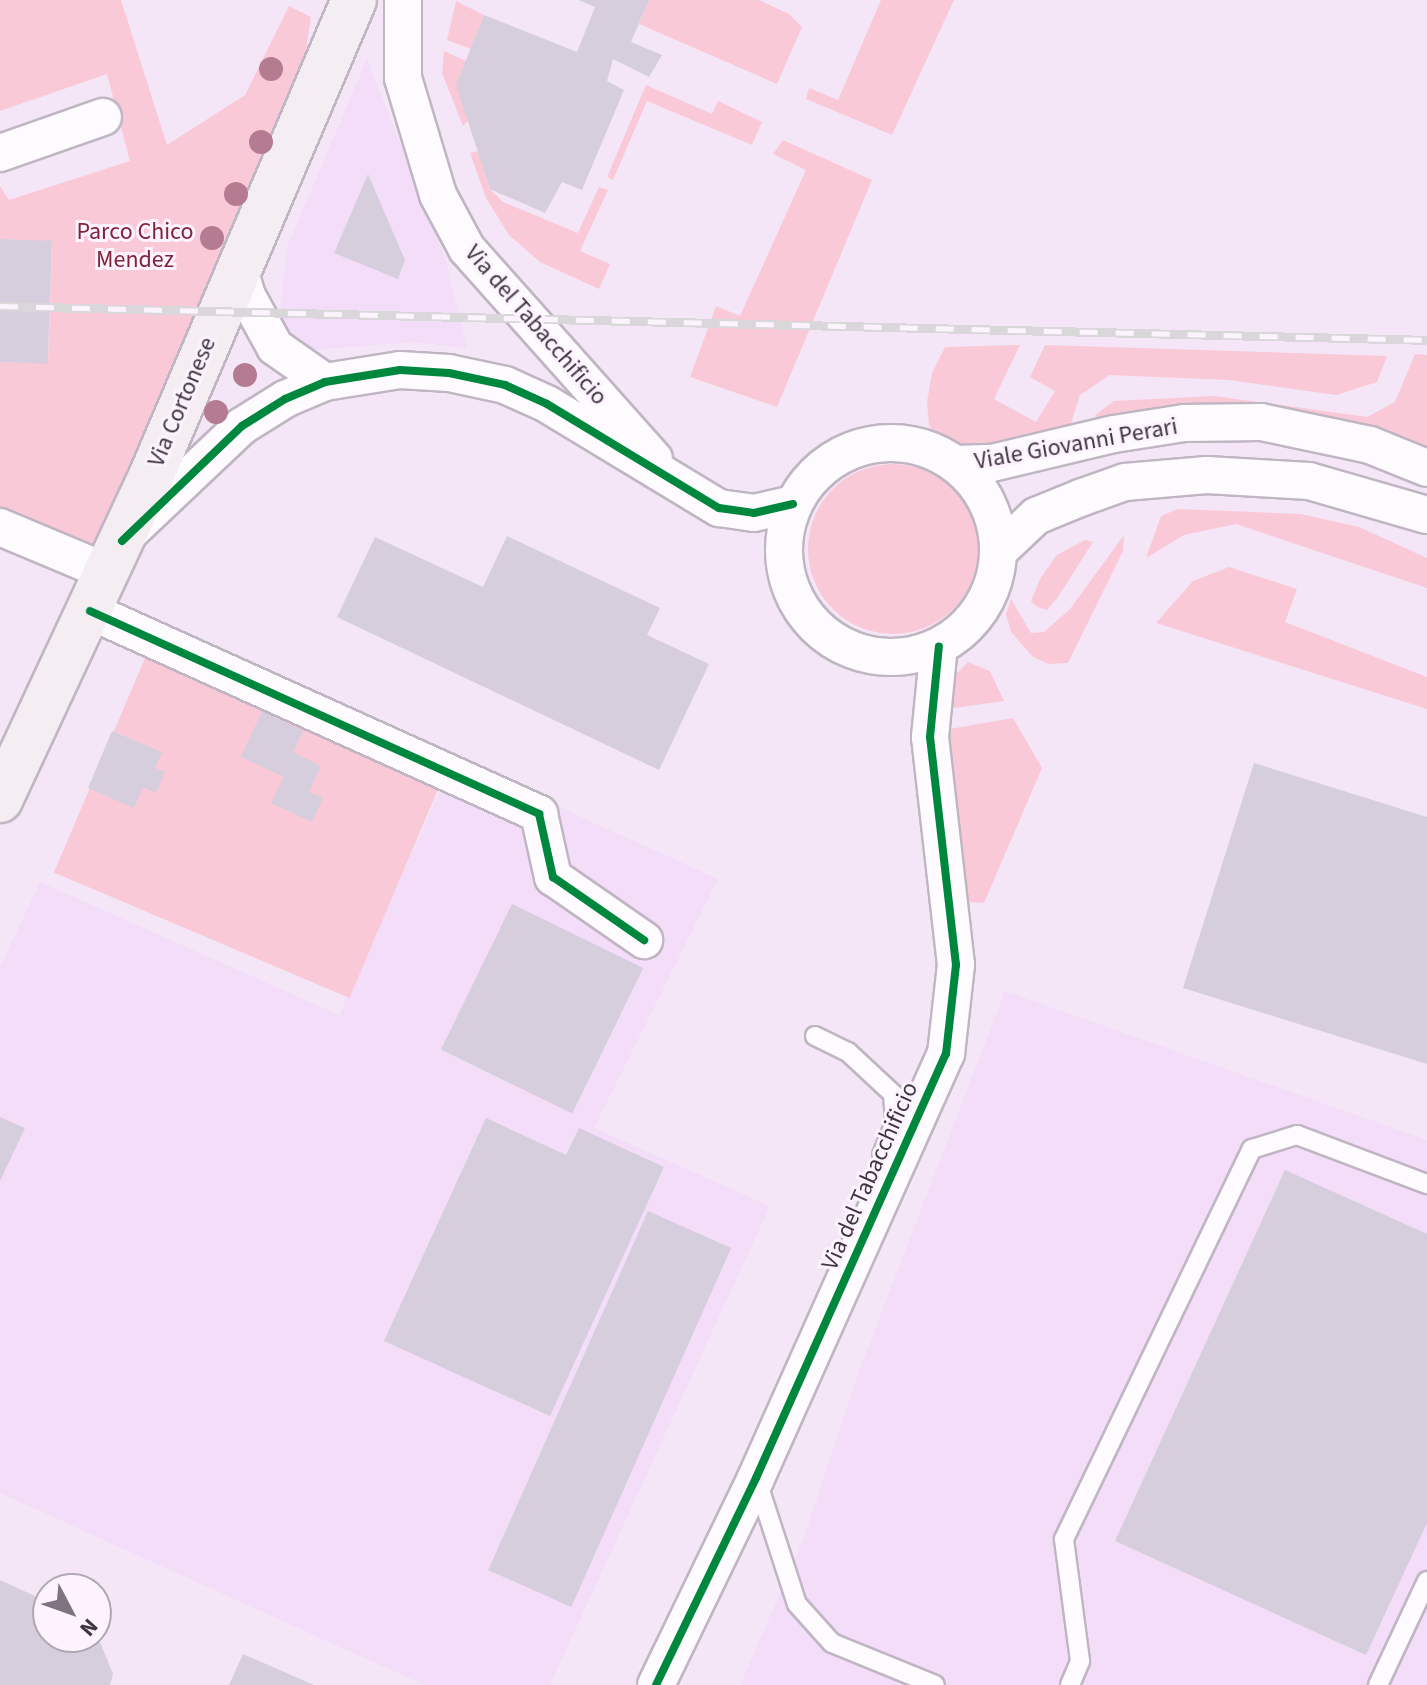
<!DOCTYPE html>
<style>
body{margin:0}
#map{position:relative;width:1427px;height:1685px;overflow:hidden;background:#f4e6f7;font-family:"Source Sans 3",sans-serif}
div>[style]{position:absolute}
.built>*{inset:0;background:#f3ddf8}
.green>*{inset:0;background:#fac9d8;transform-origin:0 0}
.round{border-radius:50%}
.building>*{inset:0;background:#d6cedd;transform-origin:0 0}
.roads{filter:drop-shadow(2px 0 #c0b5c2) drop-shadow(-2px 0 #c0b5c2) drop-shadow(0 2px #c0b5c2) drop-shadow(0 -2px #c0b5c2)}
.lane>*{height:18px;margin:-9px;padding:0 9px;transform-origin:9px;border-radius:9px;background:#fdfbfe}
.street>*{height:36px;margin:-18px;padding:0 18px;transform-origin:18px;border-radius:18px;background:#fdfbfe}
.street>.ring{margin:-18px;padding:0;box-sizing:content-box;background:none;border:36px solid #fdfbfe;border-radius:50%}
.secondary>*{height:44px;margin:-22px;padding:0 22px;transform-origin:22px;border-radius:22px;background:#f4eef3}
.rail>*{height:9px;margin-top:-4.5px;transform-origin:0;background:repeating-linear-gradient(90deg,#fdf3ff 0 18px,#dad7db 0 36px);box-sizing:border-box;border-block:2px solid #dad7db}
.cycleway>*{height:8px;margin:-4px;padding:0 4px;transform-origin:4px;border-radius:4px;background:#00873e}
.trees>*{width:24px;height:24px;margin:-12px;border-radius:50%;background:#b57b90}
span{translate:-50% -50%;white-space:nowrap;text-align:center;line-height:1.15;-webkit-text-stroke:6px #fdf3ff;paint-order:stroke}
.park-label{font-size:24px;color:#82233c}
.street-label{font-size:24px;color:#3e3540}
.north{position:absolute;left:32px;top:1573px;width:80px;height:80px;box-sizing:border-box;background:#fdf3ff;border:2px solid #b1a7b3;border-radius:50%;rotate:131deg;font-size:22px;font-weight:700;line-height:32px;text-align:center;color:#3e3540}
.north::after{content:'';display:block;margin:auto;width:28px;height:36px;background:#7e7380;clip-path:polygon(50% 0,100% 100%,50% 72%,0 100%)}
</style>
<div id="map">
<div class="built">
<div style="clip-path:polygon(367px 59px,445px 258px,467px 348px,414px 342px,310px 350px,294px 340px,280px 314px,287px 247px)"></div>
<div style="clip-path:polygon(189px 640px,718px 879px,594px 1128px,770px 1206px,550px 1685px,424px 1685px,0 1493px,0 967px,40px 882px,339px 1015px,443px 784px)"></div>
<div style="clip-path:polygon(1005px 991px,1427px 1140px,1427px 1685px,740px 1685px,804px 1538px,858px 1374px)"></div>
</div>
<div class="green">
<div style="clip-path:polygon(0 0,121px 0,167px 145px,245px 95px,289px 6px,311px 17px,304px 62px,93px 549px,0 508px,0 362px,48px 363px,52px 242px,0 239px,0 186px,9px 200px,130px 161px,107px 74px,0 111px)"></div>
<div style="clip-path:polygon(649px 0,759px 0,789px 14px,802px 27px,777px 84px,639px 24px)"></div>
<div style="clip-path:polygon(881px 0,954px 0,892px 135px,806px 99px,809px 88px,838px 100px)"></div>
<div style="clip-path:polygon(456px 1px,484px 15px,471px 49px,447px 40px)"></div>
<div style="clip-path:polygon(444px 51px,466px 61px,468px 121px,463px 126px,442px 73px)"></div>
<div style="clip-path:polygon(646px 85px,712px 114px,718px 101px,762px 122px,752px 145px,647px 101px,613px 180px,607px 177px)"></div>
<div style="clip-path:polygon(783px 140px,872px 180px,777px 407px,690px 377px,716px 306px,740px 316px,806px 170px,773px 154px)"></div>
<div style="clip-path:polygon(478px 151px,490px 189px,503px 202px,578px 233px,599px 187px,608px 190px,580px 251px,610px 264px,599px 289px,540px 262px,509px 235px,486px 198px,470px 153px)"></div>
<div style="clip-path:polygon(1020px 345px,994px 399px,1036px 422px,1055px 391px,1030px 377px,1045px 345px,1387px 356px,1377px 382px,1336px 395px,1228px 380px,1110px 375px,1080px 395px,1068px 433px,967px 451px,939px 439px,929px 425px,927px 402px,932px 373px,945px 347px)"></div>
<div style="clip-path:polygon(1415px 354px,1427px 355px,1427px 447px,1372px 436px,1099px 427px,1095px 415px,1114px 401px,1215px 396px,1367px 417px,1395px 402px)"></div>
<div class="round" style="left:808px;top:464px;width:170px;height:170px"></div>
<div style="clip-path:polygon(1178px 509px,1301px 514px,1359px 527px,1427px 558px,1427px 588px,1236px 524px,1184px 535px,1146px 558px,1161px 516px)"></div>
<div style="clip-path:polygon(1124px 535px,1123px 551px,1068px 663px,1049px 664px,1033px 657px,1011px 632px,1006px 614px,1011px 599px,1031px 633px,1044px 632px,1070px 609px)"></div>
<div style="clip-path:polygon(1085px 540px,1093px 542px,1058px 597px,1047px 610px,1037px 607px,1031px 601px,1041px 577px,1057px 555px)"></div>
<div style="clip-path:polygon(1229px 567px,1297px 589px,1285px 622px,1427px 677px,1427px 709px,1156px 623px,1193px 581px)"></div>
<div style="left:145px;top:658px;width:321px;height:233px;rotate:23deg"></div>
<div style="clip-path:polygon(968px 662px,990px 671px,1004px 701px,941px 710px,951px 679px)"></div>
<div style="clip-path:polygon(1013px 718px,1042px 768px,984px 903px,969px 902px,958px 893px,944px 730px)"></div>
</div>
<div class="building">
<div style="clip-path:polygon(578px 0,649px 0,631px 42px,662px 55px,649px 77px,613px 59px,607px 81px,624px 90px,582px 190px,562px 182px,545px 213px,490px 189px,456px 85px,484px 15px,577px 52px,595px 7px)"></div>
<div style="clip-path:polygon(368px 174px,405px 260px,398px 279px,334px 253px)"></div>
<div style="left:0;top:239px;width:52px;height:123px;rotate:2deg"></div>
<div style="clip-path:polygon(507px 536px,660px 608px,647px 635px,709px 664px,659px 770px,337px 617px,375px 537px,483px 587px)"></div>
<div style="clip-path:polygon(262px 711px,303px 731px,293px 752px,321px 766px,309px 792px,323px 798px,312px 822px,271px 803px,284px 777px,241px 757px)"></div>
<div style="clip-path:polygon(112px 731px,162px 752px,155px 768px,165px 772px,156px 793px,143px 787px,134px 808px,88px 788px)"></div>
<div style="clip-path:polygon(1254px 763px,1427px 817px,1427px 1064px,1183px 988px)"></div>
<div style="left:512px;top:904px;width:146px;height:162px;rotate:26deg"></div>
<div style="clip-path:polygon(0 1117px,25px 1128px,0 1181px)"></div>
<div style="clip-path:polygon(486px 1118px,566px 1155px,579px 1128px,664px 1167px,550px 1416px,384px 1341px)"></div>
<div style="clip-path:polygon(1285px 1170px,1427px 1234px,1427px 1523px,1366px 1655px,1115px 1541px)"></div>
<div style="left:648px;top:1211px;width:91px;height:393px;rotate:24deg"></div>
<div style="clip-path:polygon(0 1580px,48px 1602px,48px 1637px,96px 1637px,96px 1632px,113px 1674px,110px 1685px,0 1685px)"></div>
<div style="clip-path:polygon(243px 1654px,314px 1685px,229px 1685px)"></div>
</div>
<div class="roads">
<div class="lane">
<div style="left:815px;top:1036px;width:37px;rotate:26deg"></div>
<div style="left:848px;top:1052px;width:62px;rotate:43deg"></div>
<div style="left:893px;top:1094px;width:29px;rotate:86deg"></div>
<div style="left:895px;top:1123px;width:35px;rotate:112deg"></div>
<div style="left:757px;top:1481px;width:129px;rotate:72deg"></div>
<div style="left:797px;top:1604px;width:52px;rotate:48.1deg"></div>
<div style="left:832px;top:1643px;width:111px;rotate:22.2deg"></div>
<div style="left:1070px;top:1685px;width:26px;rotate:-67deg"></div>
<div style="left:1080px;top:1661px;width:123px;rotate:-97.5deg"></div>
<div style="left:1064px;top:1539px;width:433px;rotate:-64.3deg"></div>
<div style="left:1252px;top:1149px;width:47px;rotate:-17.3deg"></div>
<div style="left:1297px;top:1135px;width:139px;rotate:20.7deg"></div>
<div style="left:1378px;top:1685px;width:115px;rotate:-64.8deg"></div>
</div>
<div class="street">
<div style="left:403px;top:0;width:78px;rotate:90deg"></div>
<div style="left:403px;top:78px;width:122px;rotate:73.3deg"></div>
<div style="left:438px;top:195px;width:61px;rotate:61.8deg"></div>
<div style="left:467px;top:249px;width:281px;rotate:48.3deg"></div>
<div style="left:0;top:153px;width:109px;rotate:-19.3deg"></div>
<div style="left:238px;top:265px;width:32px;rotate:74deg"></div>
<div style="left:247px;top:296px;width:58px;rotate:61.2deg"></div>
<div style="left:275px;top:347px;width:61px;rotate:35deg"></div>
<div class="ring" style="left:784px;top:443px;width:178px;height:178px"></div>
<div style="left:957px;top:464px;width:35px;rotate:-2deg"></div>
<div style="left:992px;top:463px;width:125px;rotate:-13.4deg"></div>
<div style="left:1114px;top:434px;width:71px;rotate:-8.9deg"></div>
<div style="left:1184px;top:423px;width:77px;rotate:-0.7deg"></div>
<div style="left:1261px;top:422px;width:111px;rotate:11.9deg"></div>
<div style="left:1370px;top:445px;width:61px;rotate:22deg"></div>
<div style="left:0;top:527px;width:116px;rotate:22.8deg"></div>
<div style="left:132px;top:530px;width:151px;rotate:-43.4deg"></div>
<div style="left:242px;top:426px;width:51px;rotate:-32.1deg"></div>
<div style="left:285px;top:399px;width:43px;rotate:-23deg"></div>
<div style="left:325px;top:382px;width:76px;rotate:-9.1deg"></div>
<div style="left:400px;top:370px;width:49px;rotate:3.5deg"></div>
<div style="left:449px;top:373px;width:57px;rotate:12.1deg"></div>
<div style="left:505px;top:385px;width:46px;rotate:24.3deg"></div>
<div style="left:547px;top:404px;width:201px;rotate:31.2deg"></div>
<div style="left:719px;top:508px;width:35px;rotate:8deg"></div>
<div style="left:754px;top:513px;width:40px;rotate:-13deg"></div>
<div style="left:999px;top:551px;width:51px;rotate:-43.4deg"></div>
<div style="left:1036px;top:516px;width:48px;rotate:-22.2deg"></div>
<div style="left:1080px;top:498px;width:48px;rotate:-19.6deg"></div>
<div style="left:1125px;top:482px;width:82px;rotate:-4.9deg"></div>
<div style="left:1207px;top:475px;width:102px;rotate:3.4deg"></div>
<div style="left:1309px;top:481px;width:123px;rotate:16.1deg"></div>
<div style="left:90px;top:611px;width:493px;rotate:24.3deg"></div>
<div style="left:539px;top:814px;width:65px;rotate:77.5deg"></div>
<div style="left:553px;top:877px;width:111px;rotate:34.7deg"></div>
<div style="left:656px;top:1685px;width:230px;rotate:-64.2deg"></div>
<div style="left:756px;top:1478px;width:465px;rotate:-65.9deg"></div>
<div style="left:946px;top:1054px;width:90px;rotate:-83.6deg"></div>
<div style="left:956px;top:965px;width:229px;rotate:-96.5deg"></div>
<div style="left:930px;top:737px;width:91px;rotate:-84.4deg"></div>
</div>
<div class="secondary">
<div style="left:0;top:800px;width:360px;rotate:-65deg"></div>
<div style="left:152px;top:474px;width:515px;rotate:-66.92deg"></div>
</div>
</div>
<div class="rail">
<div style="left:0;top:306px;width:1427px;rotate:1.36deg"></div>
</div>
<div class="cycleway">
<div style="left:122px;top:541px;width:166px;rotate:-43.8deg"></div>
<div style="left:242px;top:426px;width:51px;rotate:-32.1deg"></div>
<div style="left:285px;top:399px;width:43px;rotate:-23deg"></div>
<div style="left:325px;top:382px;width:76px;rotate:-9.1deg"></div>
<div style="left:400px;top:370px;width:49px;rotate:3.5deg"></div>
<div style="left:449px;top:373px;width:57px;rotate:12.1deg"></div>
<div style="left:505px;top:385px;width:46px;rotate:24.3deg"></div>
<div style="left:547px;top:404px;width:201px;rotate:31.2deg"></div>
<div style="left:719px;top:508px;width:35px;rotate:8deg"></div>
<div style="left:754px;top:513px;width:40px;rotate:-13deg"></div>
<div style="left:90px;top:611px;width:493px;rotate:24.3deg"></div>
<div style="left:539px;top:814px;width:65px;rotate:77.5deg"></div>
<div style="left:553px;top:877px;width:111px;rotate:34.7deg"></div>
<div style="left:656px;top:1685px;width:230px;rotate:-64.2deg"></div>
<div style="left:756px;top:1478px;width:465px;rotate:-65.9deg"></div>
<div style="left:946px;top:1054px;width:90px;rotate:-83.6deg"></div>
<div style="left:956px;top:965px;width:229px;rotate:-96.5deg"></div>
<div style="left:930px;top:737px;width:91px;rotate:-84.4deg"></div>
</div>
<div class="trees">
<div style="left:271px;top:69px"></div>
<div style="left:261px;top:142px"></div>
<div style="left:236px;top:194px"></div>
<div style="left:212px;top:238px"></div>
<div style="left:245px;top:375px"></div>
<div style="left:216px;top:412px"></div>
</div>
<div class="park-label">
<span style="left:135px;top:246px">Parco Chico<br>Mendez</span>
</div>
<div class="street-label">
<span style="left:536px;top:325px;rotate:49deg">Via del Tabacchificio</span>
<span style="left:182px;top:402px;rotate:-67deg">Via Cortonese</span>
<span style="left:1076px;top:444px;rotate:-10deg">Viale Giovanni Perari</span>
<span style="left:870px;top:1176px;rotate:-66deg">Via del Tabacchificio</span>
</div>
<div class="north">N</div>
</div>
